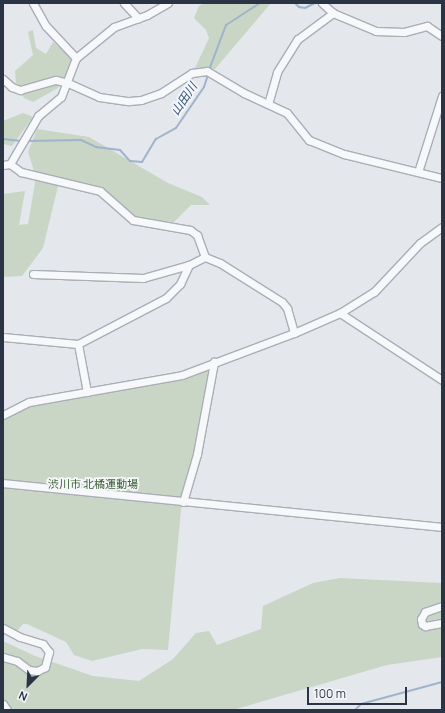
<!DOCTYPE html>
<meta charset="utf-8">
<style>
body{margin:0}
#map{position:relative;width:445px;height:713px;overflow:hidden;background:#e4e7ec;font-family:Manrope,"Noto Sans JP",sans-serif}
div>[style]{position:absolute}
.green>*{inset:0;background:#c9d6c5}
.stream>*{height:2px;margin:-1px;padding:0 1px;transform-origin:1px;border-radius:1px;background:#9fb4cc}
.roads{filter:drop-shadow(1px 0 #a9aeb7) drop-shadow(-1px 0 #a9aeb7) drop-shadow(0 1px #a9aeb7) drop-shadow(0 -1px #a9aeb7)}
.minor>*{height:7px;margin:-3.5px;padding:0 3.5px;transform-origin:3.5px;border-radius:3.5px;background:#f7f8fa}
span{translate:-50% -50%;white-space:nowrap;text-align:center;line-height:1.15;-webkit-text-stroke:3.5px #f4f6f9;paint-order:stroke}
.park-label{font-size:11px;color:#3f6138}
.water-label{font-size:12px;color:#34527a;font-style:italic}
.frame{position:absolute;inset:0;border:4px solid #2b3445;pointer-events:none}
.north{position:absolute;left:8px;top:665px;width:40px;height:40px;-webkit-text-stroke:3px #f4f6f9;paint-order:stroke;rotate:204deg;font-size:11px;font-weight:700;line-height:16px;text-align:center;color:#2b3445}
.north::after{content:'';display:block;margin:auto;width:14px;height:18px;background:#2b3445;clip-path:polygon(50% 0,100% 100%,50% 72%,0 100%)}
.scale{position:absolute;left:307px;top:687px;width:100px;height:18px;box-sizing:border-box;border:2px solid #2b3445;border-top:0;padding-left:5px;font-size:12px;line-height:14px;white-space:nowrap;color:#2b3445;-webkit-text-stroke:3px #f4f6f9;paint-order:stroke}
</style>
<div id="map">
<div class="green">
<div style="clip-path:polygon(204px 3px,271px 3px,215px 69px,195px 68px,209px 38px,206px 30px,194px 18px,199px 6px)"></div>
<div style="clip-path:polygon(33px 30px,36px 48px,46px 54px,53px 42px,72px 58px,68px 72px,58px 88px,33px 102px,24px 98px,16px 83px,15px 71px,33px 55px,28px 32px)"></div>
<div style="clip-path:polygon(23px 113px,33px 117px,12px 146px,3px 144px,3px 121px)"></div>
<div style="clip-path:polygon(37px 129px,89px 137px,168px 183px,202px 197px,210px 205px,191px 205px,174px 222px,137px 219px,96px 186px,60px 178px,43px 248px,22px 276px,3px 277px,3px 194px,25px 191px,19px 225px,28px 224px,36px 177px,28px 152px)"></div>
<div style="clip-path:polygon(210px 365px,196px 453px,182px 499px,168px 650px,142px 649px,92px 661px,74px 655px,66px 642px,27px 624px,23px 624px,16px 632px,3px 626px,3px 417px,24px 406px,172px 379px)"></div>
<div style="clip-path:polygon(340px 578px,442px 583px,442px 657px,387px 665px,233px 710px,3px 710px,3px 641px,35px 656px,93px 676px,139px 681px,173px 659px,196px 633px,209px 631px,217px 645px,261px 629px,263px 606px,313px 583px)"></div>
</div>
<div class="stream">
<div style="left:295px;top:3px;width:6px;rotate:45deg"></div>
<div style="left:299px;top:7px;width:6px;rotate:9deg"></div>
<div style="left:305px;top:8px;width:11px;rotate:-27deg"></div>
<div style="left:209px;top:70px;width:48px;rotate:-69.3deg"></div>
<div style="left:226px;top:25px;width:40px;rotate:-32.9deg"></div>
<div style="left:3px;top:139px;width:18px;rotate:6deg"></div>
<div style="left:26px;top:141px;width:55px;rotate:-1deg"></div>
<div style="left:81px;top:140px;width:17px;rotate:25deg"></div>
<div style="left:96px;top:147px;width:24px;rotate:7deg"></div>
<div style="left:120px;top:150px;width:15px;rotate:48deg"></div>
<div style="left:130px;top:161px;width:12px;rotate:5deg"></div>
<div style="left:142px;top:162px;width:27px;rotate:-59deg"></div>
<div style="left:156px;top:139px;width:23px;rotate:-29deg"></div>
<div style="left:176px;top:128px;width:50px;rotate:-55.7deg"></div>
<div style="left:204px;top:87px;width:13px;rotate:-72deg"></div>
<div style="left:355px;top:710px;width:8px;rotate:-45deg"></div>
<div style="left:361px;top:704px;width:84px;rotate:-15.2deg"></div>
</div>
<div class="roads">
<div class="minor">
<div style="left:33px;top:3px;width:26px;rotate:61deg"></div>
<div style="left:46px;top:26px;width:44px;rotate:46.8deg"></div>
<div style="left:124px;top:3px;width:21px;rotate:47deg"></div>
<div style="left:322px;top:3px;width:15px;rotate:42deg"></div>
<div style="left:333px;top:13px;width:47px;rotate:22.7deg"></div>
<div style="left:376px;top:31px;width:28px;rotate:2deg"></div>
<div style="left:404px;top:32px;width:24px;rotate:-15deg"></div>
<div style="left:427px;top:26px;width:18px;rotate:34deg"></div>
<div style="left:3px;top:79px;width:12px;rotate:42deg"></div>
<div style="left:12px;top:87px;width:9px;rotate:21deg"></div>
<div style="left:20px;top:90px;width:37px;rotate:-16deg"></div>
<div style="left:56px;top:80px;width:12px;rotate:14deg"></div>
<div style="left:68px;top:83px;width:34px;rotate:24deg"></div>
<div style="left:99px;top:97px;width:30px;rotate:8deg"></div>
<div style="left:129px;top:101px;width:12px;rotate:-5deg"></div>
<div style="left:141px;top:100px;width:21px;rotate:-19deg"></div>
<div style="left:161px;top:93px;width:37px;rotate:-33deg"></div>
<div style="left:192px;top:73px;width:15px;rotate:-8deg"></div>
<div style="left:207px;top:71px;width:43px;rotate:30.7deg"></div>
<div style="left:244px;top:93px;width:47px;rotate:24.9deg"></div>
<div style="left:287px;top:113px;width:35px;rotate:51deg"></div>
<div style="left:309px;top:140px;width:38px;rotate:22deg"></div>
<div style="left:344px;top:154px;width:101px;rotate:13.8deg"></div>
<div style="left:268px;top:104px;width:33px;rotate:-74deg"></div>
<div style="left:277px;top:72px;width:39px;rotate:-58deg"></div>
<div style="left:298px;top:39px;width:44px;rotate:-36.6deg"></div>
<div style="left:10px;top:164px;width:14px;rotate:36deg"></div>
<div style="left:21px;top:172px;width:81px;rotate:13.5deg"></div>
<div style="left:100px;top:191px;width:44px;rotate:41.3deg"></div>
<div style="left:133px;top:220px;width:58px;rotate:10deg"></div>
<div style="left:190px;top:230px;width:9px;rotate:36deg"></div>
<div style="left:197px;top:235px;width:23px;rotate:70deg"></div>
<div style="left:205px;top:257px;width:16px;rotate:22deg"></div>
<div style="left:220px;top:263px;width:73px;rotate:32.2deg"></div>
<div style="left:282px;top:302px;width:8px;rotate:50deg"></div>
<div style="left:287px;top:308px;width:26px;rotate:74deg"></div>
<div style="left:3px;top:165px;width:7px;rotate:-8deg"></div>
<div style="left:10px;top:164px;width:56px;rotate:-59.7deg"></div>
<div style="left:38px;top:116px;width:30px;rotate:-40deg"></div>
<div style="left:61px;top:97px;width:42px;rotate:-69deg"></div>
<div style="left:76px;top:58px;width:49px;rotate:-39.2deg"></div>
<div style="left:114px;top:27px;width:35px;rotate:-20deg"></div>
<div style="left:147px;top:15px;width:24px;rotate:-30deg"></div>
<div style="left:418px;top:172px;width:80px;rotate:-72.5deg"></div>
<div style="left:33px;top:274px;width:110px;rotate:2.1deg"></div>
<div style="left:143px;top:278px;width:48px;rotate:-15.8deg"></div>
<div style="left:340px;top:313px;width:122px;rotate:33.3deg"></div>
<div style="left:3px;top:337px;width:75px;rotate:5.3deg"></div>
<div style="left:87px;top:392px;width:49px;rotate:-100.6deg"></div>
<div style="left:78px;top:344px;width:99px;rotate:-27.6deg"></div>
<div style="left:166px;top:298px;width:20px;rotate:-45deg"></div>
<div style="left:180px;top:284px;width:21px;rotate:-65deg"></div>
<div style="left:189px;top:265px;width:18px;rotate:-27deg"></div>
<div style="left:3px;top:415px;width:29px;rotate:-27deg"></div>
<div style="left:29px;top:402px;width:155px;rotate:-10deg"></div>
<div style="left:182px;top:375px;width:120px;rotate:-20.6deg"></div>
<div style="left:294px;top:333px;width:50px;rotate:-23.5deg"></div>
<div style="left:340px;top:313px;width:40px;rotate:-32deg"></div>
<div style="left:374px;top:292px;width:67px;rotate:-46.8deg"></div>
<div style="left:420px;top:243px;width:27px;rotate:-36deg"></div>
<div style="left:3px;top:483px;width:441px;rotate:5.7deg"></div>
<div style="left:183px;top:502px;width:50px;rotate:-73.7deg"></div>
<div style="left:197px;top:454px;width:94px;rotate:-79.5deg"></div>
<div style="left:442px;top:606px;width:18px;rotate:161deg"></div>
<div style="left:425px;top:612px;width:8px;rotate:120deg"></div>
<div style="left:421px;top:619px;width:5px;rotate:79deg"></div>
<div style="left:422px;top:624px;width:4px;rotate:34deg"></div>
<div style="left:425px;top:626px;width:17px;rotate:-10deg"></div>
<div style="left:3px;top:628px;width:19px;rotate:28deg"></div>
<div style="left:20px;top:637px;width:24px;rotate:17deg"></div>
<div style="left:43px;top:644px;width:10px;rotate:53deg"></div>
<div style="left:49px;top:652px;width:16px;rotate:105deg"></div>
<div style="left:45px;top:667px;width:9px;rotate:153deg"></div>
<div style="left:37px;top:671px;width:8px;rotate:-173deg"></div>
<div style="left:29px;top:670px;width:15px;rotate:-143deg"></div>
<div style="left:17px;top:661px;width:15px;rotate:-164deg"></div>
<div style="left:3px;top:704px;width:7px;rotate:56deg"></div>
</div>
</div>
<div class="park-label">
<span style="left:93px;top:484px">渋川市 北橘運動場</span>
</div>
<div class="water-label">
<span style="left:184px;top:99px;rotate:-56deg">山田川</span>
</div>
<div class="frame"></div>
<div class="north">N</div>
<div class="scale">100 m</div>
</div>
